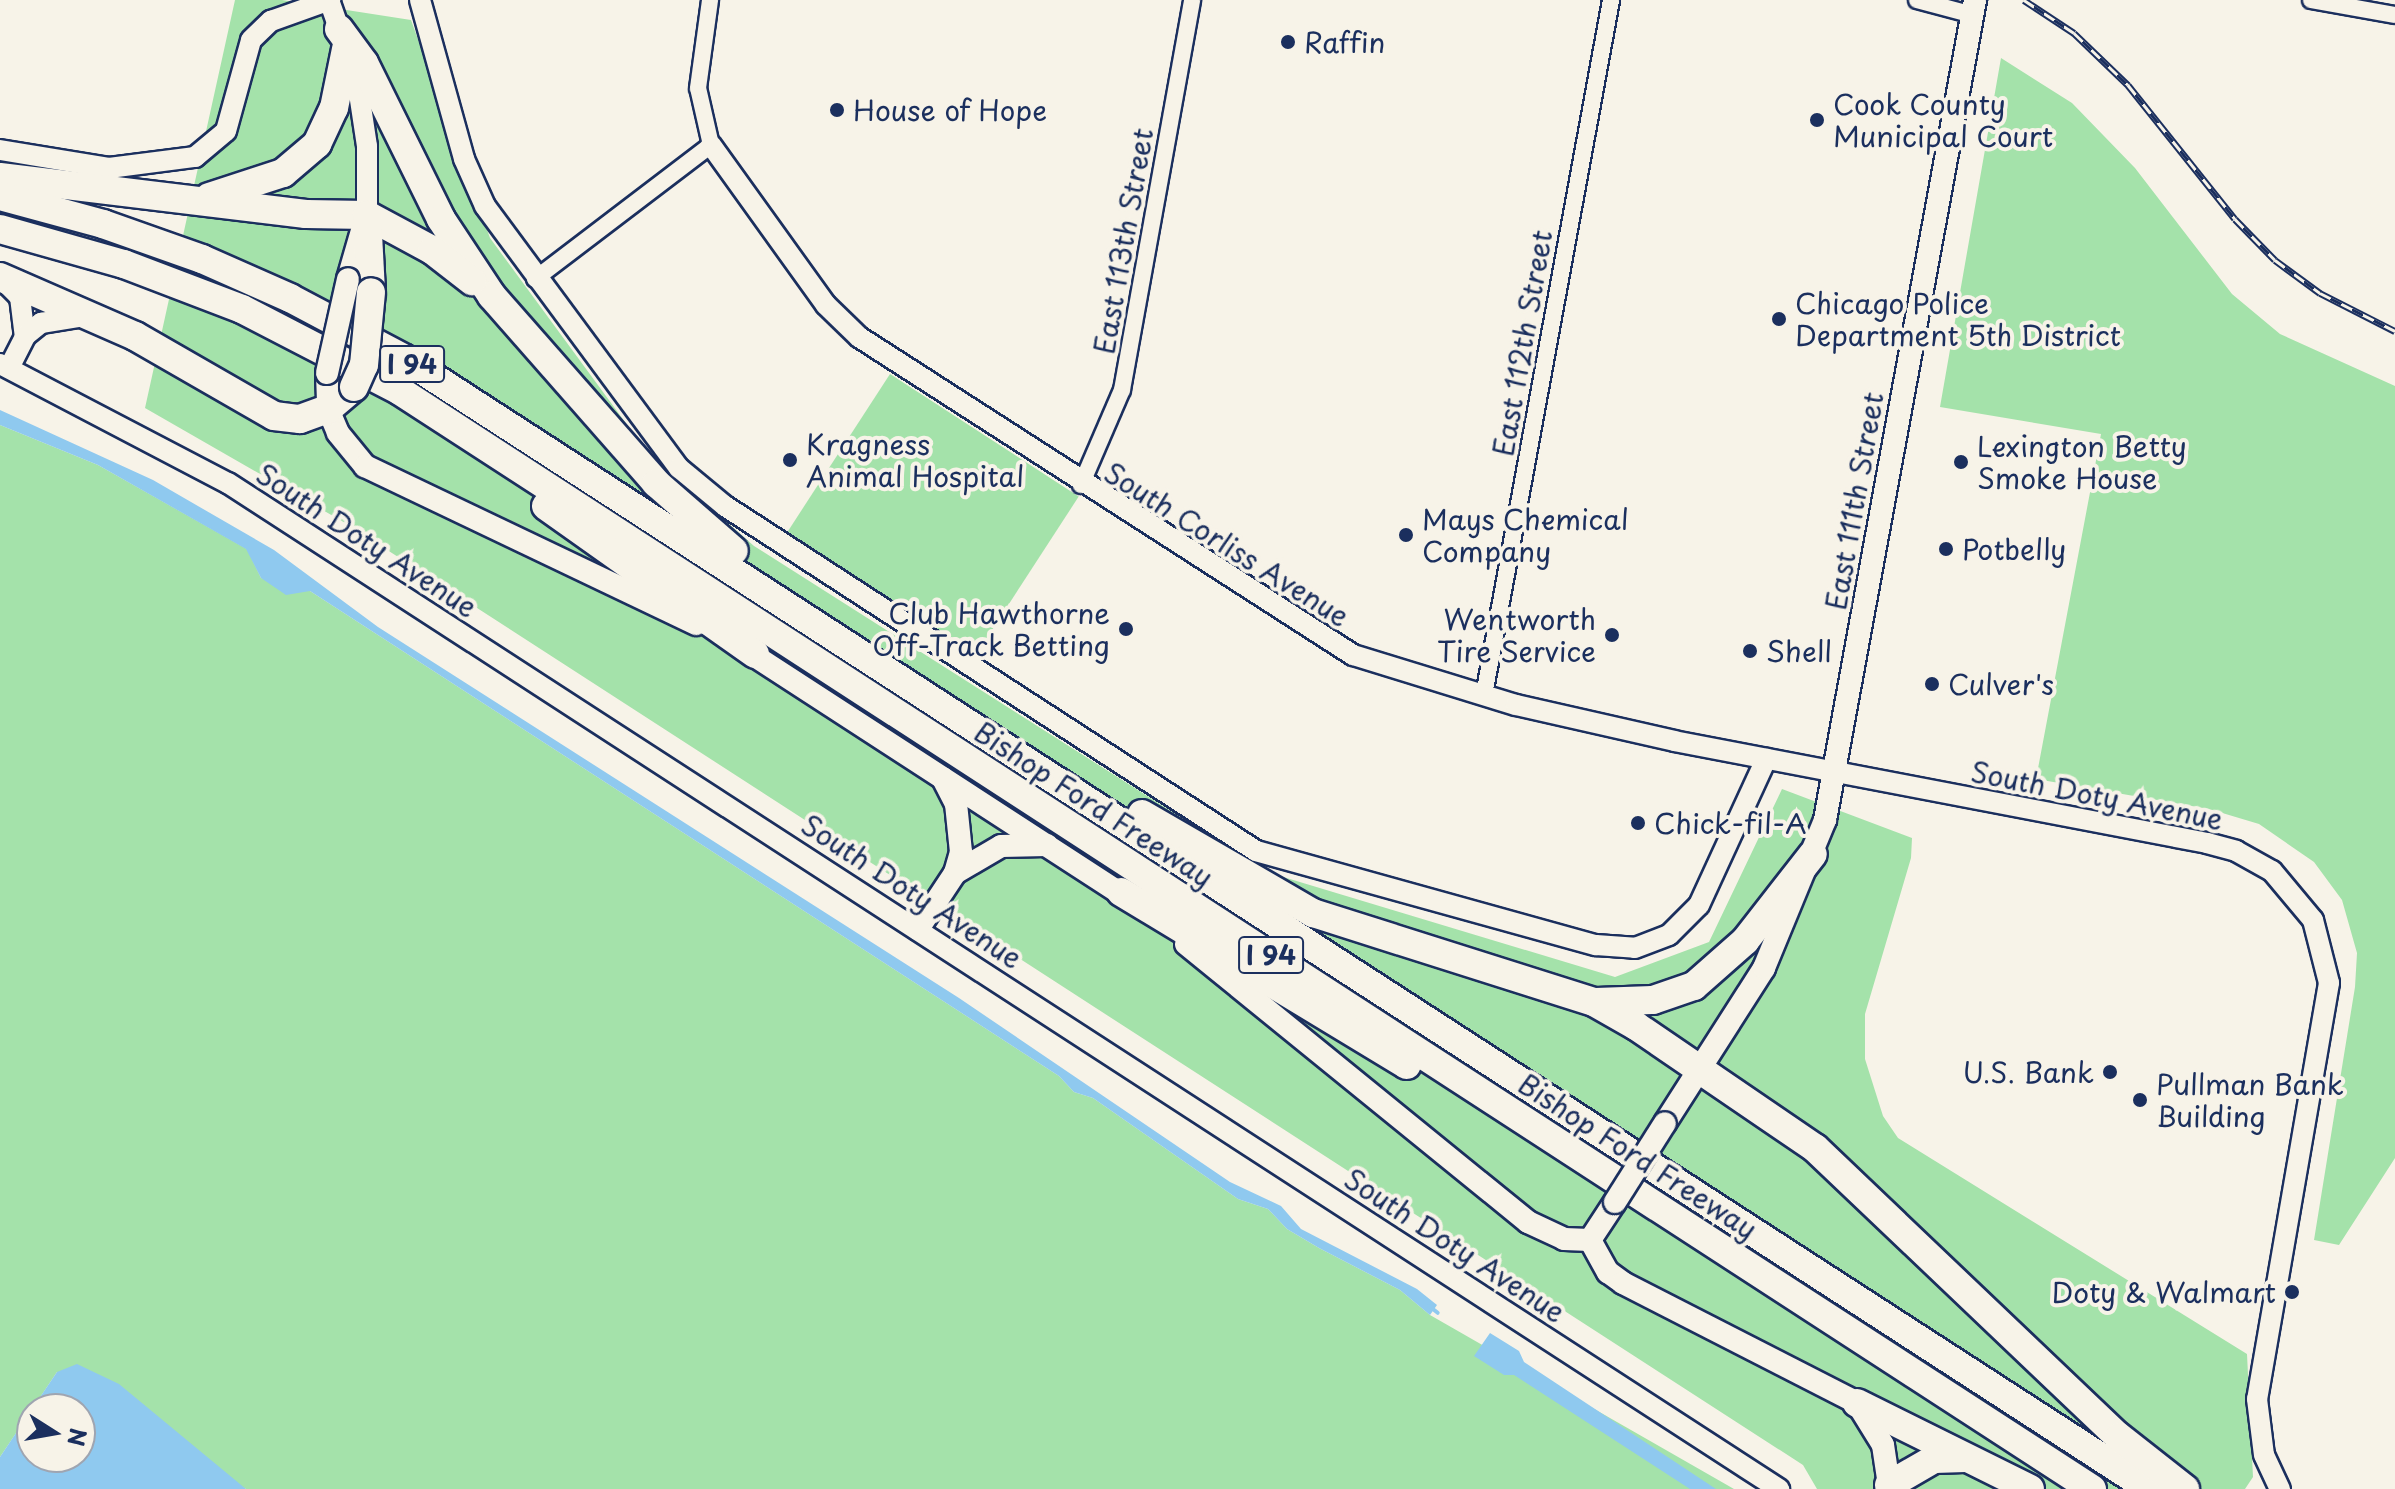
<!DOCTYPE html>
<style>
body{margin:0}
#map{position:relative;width:2395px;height:1489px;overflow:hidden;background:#f7f3e8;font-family:"Playpen Sans",sans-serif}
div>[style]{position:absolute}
.green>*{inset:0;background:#a4e2aa;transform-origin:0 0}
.water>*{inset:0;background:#8fc9ef}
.stream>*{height:4px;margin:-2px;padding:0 2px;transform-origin:2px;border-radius:2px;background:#8fc9ef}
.roads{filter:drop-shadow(2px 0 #1b2f5e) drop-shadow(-2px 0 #1b2f5e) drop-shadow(0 2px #1b2f5e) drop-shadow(0 -2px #1b2f5e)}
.minor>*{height:16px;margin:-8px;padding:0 8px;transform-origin:8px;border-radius:8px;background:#f7f3e8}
.tertiary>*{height:20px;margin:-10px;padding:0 10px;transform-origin:10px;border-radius:10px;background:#f7f3e8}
.secondary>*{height:22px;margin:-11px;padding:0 11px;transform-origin:11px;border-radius:11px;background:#f7f3e8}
.motorway>*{height:28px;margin:-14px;padding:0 14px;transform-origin:14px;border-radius:14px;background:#f7f3e8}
.rail>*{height:7px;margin-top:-3.5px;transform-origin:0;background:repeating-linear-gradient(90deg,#f7f3e8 0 12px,#1b2f5e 0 24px);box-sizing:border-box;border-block:2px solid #1b2f5e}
.bridges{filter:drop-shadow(2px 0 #1b2f5e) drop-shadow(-2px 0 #1b2f5e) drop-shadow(0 2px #1b2f5e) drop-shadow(0 -2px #1b2f5e)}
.secondary-bridge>*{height:22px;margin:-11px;padding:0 11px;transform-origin:11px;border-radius:11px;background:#f7f3e8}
.motorway-bridge>*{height:28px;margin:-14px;padding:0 14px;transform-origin:14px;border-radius:14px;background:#f7f3e8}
.dots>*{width:22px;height:22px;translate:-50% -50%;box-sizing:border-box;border:4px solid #f7f3e8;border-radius:50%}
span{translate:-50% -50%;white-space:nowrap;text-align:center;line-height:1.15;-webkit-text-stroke:8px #f7f3e8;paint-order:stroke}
.shield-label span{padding:2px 6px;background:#f7f3e8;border:2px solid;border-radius:6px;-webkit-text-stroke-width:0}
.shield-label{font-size:26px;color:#1b2f5e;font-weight:700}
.poi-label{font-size:28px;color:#1b2f5e}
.left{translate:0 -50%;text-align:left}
.right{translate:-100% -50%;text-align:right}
.street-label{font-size:28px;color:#1b2f5e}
.north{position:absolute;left:16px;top:1393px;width:80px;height:80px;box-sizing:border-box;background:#f7f3e8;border:2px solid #9fa5b1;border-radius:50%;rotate:101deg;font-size:22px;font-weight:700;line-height:32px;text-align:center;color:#1b2f5e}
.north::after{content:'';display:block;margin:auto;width:28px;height:36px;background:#1b2f5e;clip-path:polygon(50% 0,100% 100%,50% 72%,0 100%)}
</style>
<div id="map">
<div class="green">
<div style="clip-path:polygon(235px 0,282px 0,411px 20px,490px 238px,647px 452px,754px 546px,1267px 872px,1615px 977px,1709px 942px,1782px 789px,1912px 838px,1911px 858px,1865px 1014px,1865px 1059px,1883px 1116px,1898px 1138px,2247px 1354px,2253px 1477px,2245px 1489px,1817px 1489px,1803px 1465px,347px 524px,145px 408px)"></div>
<div style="clip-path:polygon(2001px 58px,2072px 103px,2135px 168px,2232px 294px,2280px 334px,2395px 386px,2395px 1158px,2339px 1245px,2314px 1240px,2355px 987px,2357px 953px,2342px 900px,2314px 862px,2259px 824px,2209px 809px,2036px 779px,2101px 434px,1940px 407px)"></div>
<div style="left:890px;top:374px;width:225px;height:191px;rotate:33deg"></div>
<div style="clip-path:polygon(0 425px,98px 465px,247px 549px,261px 578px,310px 591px,1059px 1076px,1074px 1092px,1093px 1098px,1238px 1199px,1268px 1209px,1287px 1229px,1319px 1248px,1400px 1290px,1430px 1315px,1734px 1489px,246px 1489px,57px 1372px,0 1457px)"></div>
</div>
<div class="water">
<div style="clip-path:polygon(0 410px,153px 480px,274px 550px,378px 627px,959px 998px,1230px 1182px,1281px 1206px,1301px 1229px,1417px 1289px,1437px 1305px,1430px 1315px,1400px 1290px,1319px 1248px,1287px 1229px,1268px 1209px,1238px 1199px,1093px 1098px,1074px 1092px,1059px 1076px,310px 591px,286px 595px,261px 578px,246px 549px,98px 465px,0 425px)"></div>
<div style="clip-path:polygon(1490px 1333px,1519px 1351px,1524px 1362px,1716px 1489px,1690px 1489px,1514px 1375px,1504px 1375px,1474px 1356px)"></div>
<div style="clip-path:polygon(77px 1364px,119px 1384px,246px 1489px,0 1489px,0 1457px,32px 1409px,32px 1457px,80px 1457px,80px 1409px,32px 1409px,57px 1372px)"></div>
</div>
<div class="stream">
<div style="left:1429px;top:1306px;width:11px;rotate:38deg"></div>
</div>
<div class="roads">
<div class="minor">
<div style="left:1917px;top:0;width:58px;rotate:15deg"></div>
<div style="left:2311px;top:0;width:85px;rotate:10.1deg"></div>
<div style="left:535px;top:279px;width:221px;rotate:-37.3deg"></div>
<div style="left:711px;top:145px;width:58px;rotate:-102.8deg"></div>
<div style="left:698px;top:88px;width:89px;rotate:-82.2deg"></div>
<div style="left:1081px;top:485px;width:103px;rotate:-66.7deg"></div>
<div style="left:1122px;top:390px;width:396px;rotate:-79.8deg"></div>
<div style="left:1484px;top:695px;width:707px;rotate:-79.64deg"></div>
</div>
<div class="tertiary">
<div style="left:329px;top:0;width:85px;rotate:70.7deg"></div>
<div style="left:357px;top:80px;width:67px;rotate:81.4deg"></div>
<div style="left:367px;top:146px;width:69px;rotate:90deg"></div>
<div style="left:420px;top:0;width:165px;rotate:74.5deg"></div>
<div style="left:464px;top:159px;width:51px;rotate:65.9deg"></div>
<div style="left:485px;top:206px;width:326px;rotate:53.5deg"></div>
<div style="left:679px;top:468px;width:60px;rotate:39.6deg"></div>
<div style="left:725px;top:506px;width:633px;rotate:33.01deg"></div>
<div style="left:1256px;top:851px;width:353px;rotate:15.5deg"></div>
<div style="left:1596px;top:945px;width:39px;rotate:4deg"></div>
<div style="left:1635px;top:948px;width:36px;rotate:-21deg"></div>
<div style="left:1669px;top:935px;width:42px;rotate:-45deg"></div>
<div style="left:1699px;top:905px;width:161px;rotate:-65.3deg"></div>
<div style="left:711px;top:145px;width:197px;rotate:54.3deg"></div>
<div style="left:826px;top:305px;width:46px;rotate:44.1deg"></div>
<div style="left:859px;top:337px;width:588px;rotate:32.77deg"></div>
<div style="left:1353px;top:655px;width:170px;rotate:17.1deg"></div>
<div style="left:1516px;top:705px;width:162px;rotate:12.8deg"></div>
<div style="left:1674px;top:741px;width:543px;rotate:10.83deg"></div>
<div style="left:2207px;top:843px;width:30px;rotate:15deg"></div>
<div style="left:2236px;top:851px;width:41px;rotate:29.1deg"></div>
<div style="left:2272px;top:871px;width:64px;rotate:50.1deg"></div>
<div style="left:2313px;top:920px;width:65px;rotate:75.7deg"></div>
<div style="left:2329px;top:983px;width:422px;rotate:99.8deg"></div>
<div style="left:2257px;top:1399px;width:56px;rotate:82.9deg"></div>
<div style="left:2264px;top:1455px;width:38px;rotate:65deg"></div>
<div style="left:0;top:150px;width:110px;rotate:9.4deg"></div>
<div style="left:109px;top:168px;width:87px;rotate:-7.3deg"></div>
<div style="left:195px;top:157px;width:40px;rotate:-40deg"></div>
<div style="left:226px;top:131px;width:94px;rotate:-74.6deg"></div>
<div style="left:251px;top:40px;width:28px;rotate:-44deg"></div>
<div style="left:271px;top:21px;width:63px;rotate:-19.6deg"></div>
<div style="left:6px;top:283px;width:20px;rotate:45deg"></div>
<div style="left:20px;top:297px;width:39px;rotate:83deg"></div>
<div style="left:0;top:364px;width:257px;rotate:27.6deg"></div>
<div style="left:228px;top:483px;width:1849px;rotate:32.97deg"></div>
<div style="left:9px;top:368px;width:36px;rotate:-63deg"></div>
<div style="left:25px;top:336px;width:21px;rotate:-39deg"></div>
<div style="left:41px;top:323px;width:45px;rotate:-9deg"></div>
</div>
<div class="secondary">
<div style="left:348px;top:279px;width:54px;rotate:-73.9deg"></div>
<div style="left:327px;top:373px;width:36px;rotate:88deg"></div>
<div style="left:328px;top:409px;width:26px;rotate:67deg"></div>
<div style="left:338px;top:433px;width:43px;rotate:50.7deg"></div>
<div style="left:365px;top:466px;width:367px;rotate:25.5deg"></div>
<div style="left:741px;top:647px;width:468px;rotate:33deg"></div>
<div style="left:955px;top:873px;width:53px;rotate:-30.4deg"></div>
<div style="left:1001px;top:846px;width:46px;rotate:-1.2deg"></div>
<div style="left:918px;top:929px;width:67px;rotate:-56.5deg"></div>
<div style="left:955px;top:873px;width:22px;rotate:-74deg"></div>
<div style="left:961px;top:852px;width:48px;rotate:-95.9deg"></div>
<div style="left:956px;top:804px;width:29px;rotate:-117deg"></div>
<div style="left:1186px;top:944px;width:441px;rotate:39.1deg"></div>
<div style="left:1528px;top:1222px;width:40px;rotate:25deg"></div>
<div style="left:1564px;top:1239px;width:26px;rotate:2deg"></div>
<div style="left:1665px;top:1123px;width:184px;rotate:-57.4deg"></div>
<div style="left:1764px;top:968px;width:160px;rotate:-67.6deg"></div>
<div style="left:1825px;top:820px;width:834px;rotate:-79.63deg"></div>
<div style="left:1590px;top:1240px;width:37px;rotate:61deg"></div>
<div style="left:1608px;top:1272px;width:19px;rotate:36deg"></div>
<div style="left:1623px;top:1283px;width:263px;rotate:27.1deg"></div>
<div style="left:1857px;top:1403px;width:49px;rotate:58.2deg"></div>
<div style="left:1883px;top:1445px;width:40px;rotate:81.5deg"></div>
<div style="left:1590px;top:1240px;width:45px;rotate:-56.7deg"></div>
</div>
<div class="motorway">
<div style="left:339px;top:29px;width:42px;rotate:53.7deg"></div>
<div style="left:364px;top:63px;width:174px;rotate:63.7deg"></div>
<div style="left:441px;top:219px;width:92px;rotate:56.5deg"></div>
<div style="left:492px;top:296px;width:249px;rotate:48.7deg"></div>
<div style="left:656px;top:483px;width:103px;rotate:41.1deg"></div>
<div style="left:0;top:177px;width:308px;rotate:6.9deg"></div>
<div style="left:306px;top:214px;width:61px;rotate:0.9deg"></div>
<div style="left:367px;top:215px;width:74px;rotate:28.3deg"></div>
<div style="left:432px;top:250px;width:51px;rotate:37.8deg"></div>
<div style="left:0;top:196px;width:107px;rotate:15.2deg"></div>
<div style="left:103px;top:224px;width:105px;rotate:19.5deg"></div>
<div style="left:202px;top:259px;width:96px;rotate:23.9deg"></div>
<div style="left:290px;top:298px;width:130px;rotate:27.9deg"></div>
<div style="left:405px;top:359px;width:2079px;rotate:32.93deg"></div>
<div style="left:209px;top:197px;width:78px;rotate:-18deg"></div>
<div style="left:283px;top:173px;width:45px;rotate:-40.5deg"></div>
<div style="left:317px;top:144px;width:40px;rotate:-65deg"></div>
<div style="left:334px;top:108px;width:60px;rotate:-78.5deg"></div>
<div style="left:367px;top:215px;width:77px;rotate:87deg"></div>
<div style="left:0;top:229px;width:129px;rotate:15.8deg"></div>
<div style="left:124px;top:264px;width:126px;rotate:20.9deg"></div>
<div style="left:242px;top:309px;width:178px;rotate:27.4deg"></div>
<div style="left:400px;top:391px;width:2017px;rotate:32.98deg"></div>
<div style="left:0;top:277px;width:147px;rotate:23.6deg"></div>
<div style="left:135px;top:336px;width:160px;rotate:29.9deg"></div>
<div style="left:274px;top:416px;width:26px;rotate:7deg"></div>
<div style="left:300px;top:419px;width:30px;rotate:-20deg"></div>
<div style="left:328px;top:409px;width:34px;rotate:-40deg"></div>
<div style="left:546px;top:506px;width:256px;rotate:35.3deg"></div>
<div style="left:1142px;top:814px;width:198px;rotate:30.1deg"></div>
<div style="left:1313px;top:913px;width:295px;rotate:17.6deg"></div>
<div style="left:1594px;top:1002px;width:48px;rotate:29.7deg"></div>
<div style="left:1636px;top:1026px;width:217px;rotate:34.3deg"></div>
<div style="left:1815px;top:1148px;width:419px;rotate:43.6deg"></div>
<div style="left:2119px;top:1437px;width:84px;rotate:38.2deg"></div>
<div style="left:1121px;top:892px;width:334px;rotate:31.2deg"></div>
<div style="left:1596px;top:1002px;width:57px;rotate:-2deg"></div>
<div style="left:1653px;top:1000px;width:43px;rotate:-18.9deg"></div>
<div style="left:1694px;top:986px;width:68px;rotate:-41.4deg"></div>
<div style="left:1745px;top:941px;width:110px;rotate:-52deg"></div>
<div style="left:1857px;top:1403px;width:193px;rotate:26.4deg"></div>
<div style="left:1889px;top:1485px;width:52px;rotate:-30deg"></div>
<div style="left:1934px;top:1459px;width:31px;rotate:-2deg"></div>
</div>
</div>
<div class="rail">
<div style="left:2024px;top:0;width:60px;rotate:33.4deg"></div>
<div style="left:2074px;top:33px;width:75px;rotate:43.9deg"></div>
<div style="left:2128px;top:85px;width:171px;rotate:51.4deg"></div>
<div style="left:2235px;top:219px;width:57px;rotate:45.7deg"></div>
<div style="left:2275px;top:260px;width:56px;rotate:36.3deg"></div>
<div style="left:2320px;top:293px;width:84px;rotate:26.9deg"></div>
</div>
<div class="bridges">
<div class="secondary-bridge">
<div style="left:327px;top:373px;width:96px;rotate:-77.4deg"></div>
<div style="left:1615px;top:1202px;width:93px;rotate:-57.7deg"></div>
</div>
<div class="motorway-bridge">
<div style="left:354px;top:387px;width:24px;rotate:-66deg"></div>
<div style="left:364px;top:365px;width:73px;rotate:-84.5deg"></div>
</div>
</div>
<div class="dots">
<div style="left:1288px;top:42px;background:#1b2f5e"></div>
<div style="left:837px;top:110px;background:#1b2f5e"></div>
<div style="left:1817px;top:120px;background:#1b2f5e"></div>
<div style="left:1779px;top:319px;background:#1b2f5e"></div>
<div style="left:790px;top:460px;background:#1b2f5e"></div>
<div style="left:1961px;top:462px;background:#1b2f5e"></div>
<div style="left:1406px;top:535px;background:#1b2f5e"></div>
<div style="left:1946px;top:549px;background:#1b2f5e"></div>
<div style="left:1126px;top:629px;background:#1b2f5e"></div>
<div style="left:1612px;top:635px;background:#1b2f5e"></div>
<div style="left:1750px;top:651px;background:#1b2f5e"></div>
<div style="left:1932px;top:684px;background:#1b2f5e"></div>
<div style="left:1638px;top:823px;background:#1b2f5e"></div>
<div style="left:2110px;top:1072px;background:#1b2f5e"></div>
<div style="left:2140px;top:1100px;background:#1b2f5e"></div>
<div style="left:2292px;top:1292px;background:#1b2f5e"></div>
</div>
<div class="shield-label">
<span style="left:412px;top:364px">I 94</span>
<span style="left:1271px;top:955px">I 94</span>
</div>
<div class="poi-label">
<span class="left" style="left:1304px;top:42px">Raffin</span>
<span class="left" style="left:1833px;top:120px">Cook County<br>Municipal Court</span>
<span class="left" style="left:853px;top:110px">House of Hope</span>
<span class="left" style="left:1795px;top:319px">Chicago Police<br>Department 5th District</span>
<span class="left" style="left:806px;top:460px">Kragness<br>Animal Hospital</span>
<span class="left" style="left:1977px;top:462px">Lexington Betty<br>Smoke House</span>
<span class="left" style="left:1422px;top:535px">Mays Chemical<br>Company</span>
<span class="left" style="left:1962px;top:549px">Potbelly</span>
<span class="right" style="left:1110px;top:629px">Club Hawthorne<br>Off-Track Betting</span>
<span class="right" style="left:1596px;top:635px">Wentworth<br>Tire Service</span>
<span class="left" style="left:1766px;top:651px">Shell</span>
<span class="left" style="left:1948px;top:684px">Culver's</span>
<span class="left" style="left:1654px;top:823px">Chick-fil-A</span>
<span class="right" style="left:2094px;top:1072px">U.S. Bank</span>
<span class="left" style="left:2156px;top:1100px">Pullman Bank<br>Building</span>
<span class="right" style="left:2276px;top:1292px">Doty &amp; Walmart</span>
</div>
<div class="street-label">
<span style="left:1123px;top:241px;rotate:-80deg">East 113th Street</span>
<span style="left:1522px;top:343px;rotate:-80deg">East 112th Street</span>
<span style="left:1854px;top:501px;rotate:-80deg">East 111th Street</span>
<span style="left:367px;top:540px;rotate:33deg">South Doty Avenue</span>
<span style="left:1227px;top:544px;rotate:32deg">South Corliss Avenue</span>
<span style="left:2097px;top:795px;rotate:11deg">South Doty Avenue</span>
<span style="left:1094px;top:804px;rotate:33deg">Bishop Ford Freeway</span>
<span style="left:912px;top:891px;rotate:33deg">South Doty Avenue</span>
<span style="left:1638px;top:1156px;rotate:33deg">Bishop Ford Freeway</span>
<span style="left:1455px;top:1245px;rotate:33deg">South Doty Avenue</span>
</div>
<div class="north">N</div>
</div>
